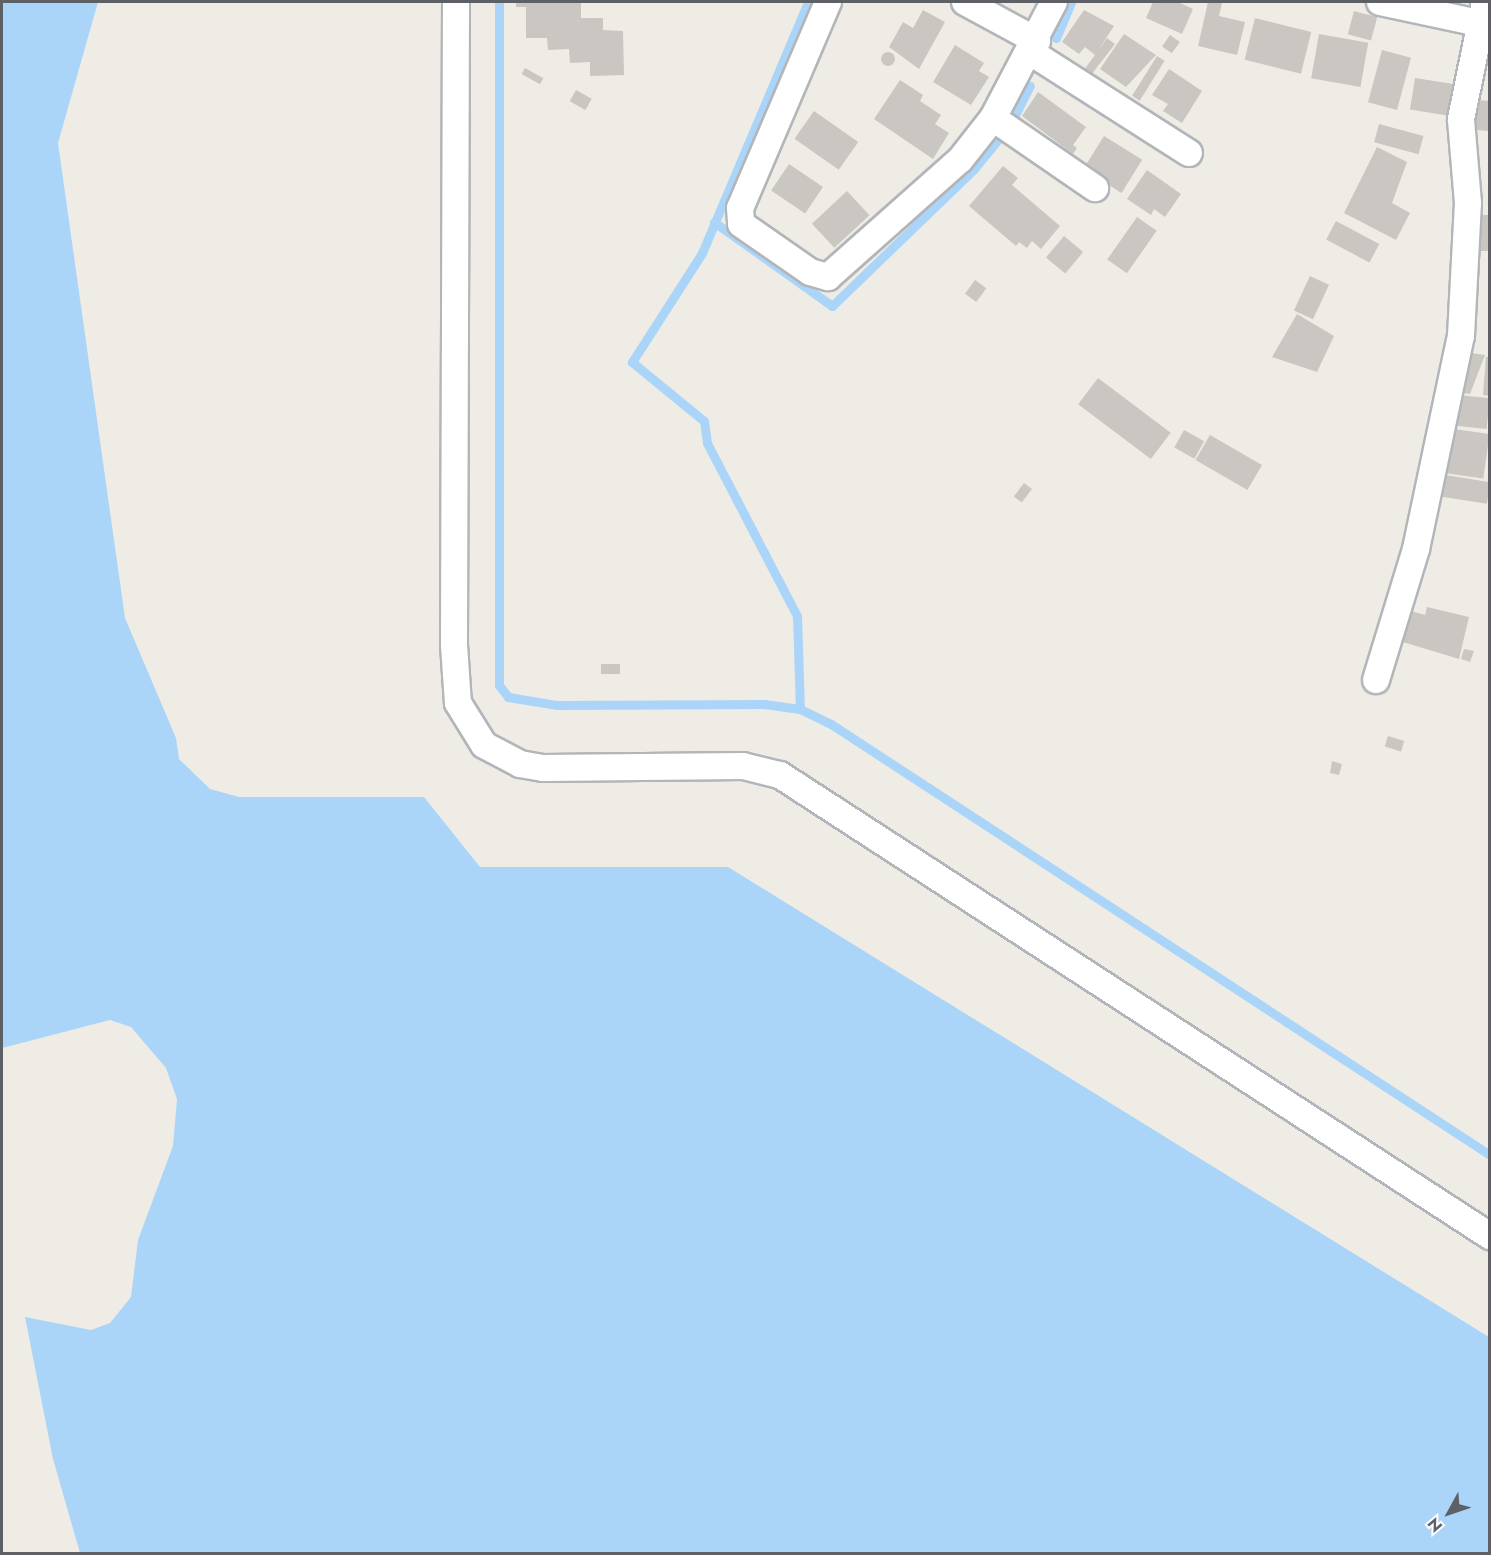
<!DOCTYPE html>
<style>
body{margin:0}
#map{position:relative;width:1491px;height:1555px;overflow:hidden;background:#eeece5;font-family:Jost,sans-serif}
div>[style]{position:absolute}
.water>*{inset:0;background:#aad5f9}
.stream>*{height:9px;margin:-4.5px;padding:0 4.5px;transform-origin:4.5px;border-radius:4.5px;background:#aad5f9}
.building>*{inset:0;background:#cac7c2;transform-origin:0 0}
.round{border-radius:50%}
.roads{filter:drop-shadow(2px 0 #b2b5b9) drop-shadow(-2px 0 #b2b5b9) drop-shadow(0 2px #b2b5b9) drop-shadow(0 -2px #b2b5b9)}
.minor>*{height:26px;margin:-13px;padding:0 13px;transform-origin:13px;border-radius:13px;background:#fff}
span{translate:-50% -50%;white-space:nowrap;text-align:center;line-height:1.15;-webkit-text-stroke:5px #fff;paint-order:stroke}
.frame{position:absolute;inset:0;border:3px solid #5d6064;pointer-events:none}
.north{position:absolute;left:1419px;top:1483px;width:60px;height:60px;-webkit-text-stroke:4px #fff;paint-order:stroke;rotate:230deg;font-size:16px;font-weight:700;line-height:24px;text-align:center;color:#5d6064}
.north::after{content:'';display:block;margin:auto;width:21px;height:27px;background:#5d6064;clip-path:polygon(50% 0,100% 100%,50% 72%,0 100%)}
</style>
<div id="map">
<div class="water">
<div style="clip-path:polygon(2px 2px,98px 2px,58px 143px,125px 618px,176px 738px,179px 759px,210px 789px,239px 797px,424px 797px,480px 867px,728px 867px,1489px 1337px,1489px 1553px,80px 1553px,53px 1459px,25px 1317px,91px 1330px,110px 1323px,131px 1297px,138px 1240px,173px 1146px,177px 1099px,166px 1068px,131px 1027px,110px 1020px,2px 1048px)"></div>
</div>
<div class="stream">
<div style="left:499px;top:2px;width:683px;rotate:90deg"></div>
<div style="left:499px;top:685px;width:15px;rotate:53deg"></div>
<div style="left:508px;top:697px;width:50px;rotate:9.3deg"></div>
<div style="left:557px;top:705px;width:207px;rotate:-0.3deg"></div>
<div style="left:764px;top:704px;width:36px;rotate:8deg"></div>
<div style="left:808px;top:2px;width:272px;rotate:112.9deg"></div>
<div style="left:702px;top:253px;width:130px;rotate:122.7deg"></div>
<div style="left:632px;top:362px;width:93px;rotate:39.3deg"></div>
<div style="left:704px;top:421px;width:22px;rotate:82deg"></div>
<div style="left:707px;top:443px;width:195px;rotate:62.5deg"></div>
<div style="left:797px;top:616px;width:93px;rotate:88.2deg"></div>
<div style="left:800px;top:709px;width:34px;rotate:26deg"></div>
<div style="left:831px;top:724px;width:787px;rotate:33.19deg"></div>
<div style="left:1056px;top:38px;width:39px;rotate:-67deg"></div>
<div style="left:1014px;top:117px;width:35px;rotate:-63deg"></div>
<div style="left:714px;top:222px;width:145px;rotate:35.4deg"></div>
<div style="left:832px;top:306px;width:197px;rotate:-44deg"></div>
<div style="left:974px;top:169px;width:41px;rotate:-50.9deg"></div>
</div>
<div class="building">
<div style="clip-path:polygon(516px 2px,581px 2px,581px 18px,603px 18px,603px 30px,623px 31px,624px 75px,590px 76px,590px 62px,570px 63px,569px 49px,548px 50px,547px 38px,526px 38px,526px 7px,516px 7px)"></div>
<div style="clip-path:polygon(1153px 2px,1178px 2px,1193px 9px,1182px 34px,1146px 18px)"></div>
<div style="clip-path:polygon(1208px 2px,1222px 3px,1219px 16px,1245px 22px,1237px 55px,1198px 46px)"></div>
<div style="clip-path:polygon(923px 10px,945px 22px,919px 69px,889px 47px,903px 22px,913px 28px)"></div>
<div style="clip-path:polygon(1084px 10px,1114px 26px,1097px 52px,1107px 38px,1115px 44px,1091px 75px,1084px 70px,1095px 55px,1085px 47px,1079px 54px,1062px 42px)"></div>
<div style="left:1354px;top:11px;width:24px;height:24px;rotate:15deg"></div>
<div style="left:1255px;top:18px;width:58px;height:43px;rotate:14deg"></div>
<div style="clip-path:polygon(1124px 34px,1156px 55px,1126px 87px,1100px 69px)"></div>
<div style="left:1319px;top:34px;width:50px;height:45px;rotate:10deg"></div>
<div style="left:1170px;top:35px;width:12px;height:14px;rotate:35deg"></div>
<div style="clip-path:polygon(955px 45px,984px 63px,979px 71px,989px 77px,971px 105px,933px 82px)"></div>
<div style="left:1382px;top:50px;width:30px;height:54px;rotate:15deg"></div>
<div class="round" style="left:881px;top:52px;width:14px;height:14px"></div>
<div style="left:1157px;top:56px;width:9px;height:47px;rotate:32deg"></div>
<div style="left:525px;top:68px;width:21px;height:7px;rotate:29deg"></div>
<div style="clip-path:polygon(1169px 69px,1202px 91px,1182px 123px,1163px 111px,1168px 104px,1152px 95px)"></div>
<div style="left:1415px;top:78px;width:39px;height:32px;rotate:9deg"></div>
<div style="clip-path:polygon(900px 80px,923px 95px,920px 101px,941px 115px,935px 124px,949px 133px,933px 159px,874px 119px)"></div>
<div style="left:576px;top:90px;width:18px;height:13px;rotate:29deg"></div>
<div style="clip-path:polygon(1038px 92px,1086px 127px,1073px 145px,1077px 148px,1073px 154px,1022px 116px)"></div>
<div style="clip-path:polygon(1477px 100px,1490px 101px,1490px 131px,1474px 130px)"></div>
<div style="left:814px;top:111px;width:54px;height:34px;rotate:35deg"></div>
<div style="left:1379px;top:124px;width:46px;height:19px;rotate:15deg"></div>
<div style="left:1104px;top:136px;width:45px;height:39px;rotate:32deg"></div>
<div style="clip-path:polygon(1377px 147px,1407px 162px,1392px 203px,1410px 213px,1396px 240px,1344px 213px)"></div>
<div style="left:789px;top:164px;width:41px;height:32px;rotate:34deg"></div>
<div style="clip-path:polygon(1003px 166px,1018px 178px,1012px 185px,1060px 226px,1041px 249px,1032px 241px,1027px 248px,1019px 242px,1016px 246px,969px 206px)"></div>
<div style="clip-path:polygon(1147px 170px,1181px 194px,1165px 217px,1154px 209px,1151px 215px,1127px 199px)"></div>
<div style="left:847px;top:191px;width:33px;height:48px;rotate:47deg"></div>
<div style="left:1476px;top:215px;width:14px;height:36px"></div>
<div style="left:1137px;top:217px;width:24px;height:52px;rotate:35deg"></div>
<div style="left:1336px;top:221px;width:49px;height:21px;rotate:28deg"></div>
<div style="left:1064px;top:236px;width:25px;height:28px;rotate:40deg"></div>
<div style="left:1310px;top:276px;width:21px;height:38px;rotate:25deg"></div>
<div style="left:975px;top:280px;width:14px;height:17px;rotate:36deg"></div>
<div style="clip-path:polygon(1297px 314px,1334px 336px,1317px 372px,1272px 357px)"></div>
<div style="clip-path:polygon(1464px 352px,1485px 355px,1470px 394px,1458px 392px)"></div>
<div style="clip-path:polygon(1486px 357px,1490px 357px,1490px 396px,1483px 395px)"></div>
<div style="left:1098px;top:378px;width:91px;height:33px;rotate:37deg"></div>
<div style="left:1459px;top:395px;width:31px;height:31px;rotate:6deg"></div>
<div style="left:1447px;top:428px;width:43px;height:45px;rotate:8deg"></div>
<div style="left:1184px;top:430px;width:23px;height:20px;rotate:29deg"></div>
<div style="left:1210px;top:435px;width:60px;height:29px;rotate:30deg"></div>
<div style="left:1439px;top:474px;width:52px;height:22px;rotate:9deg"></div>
<div style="left:1024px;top:483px;width:10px;height:17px;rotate:37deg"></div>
<div style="clip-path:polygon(1427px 607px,1469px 617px,1459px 659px,1403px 642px,1411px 611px,1425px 615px)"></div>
<div style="clip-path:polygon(1464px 649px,1474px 651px,1470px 662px,1461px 659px)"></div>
<div style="left:620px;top:664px;width:10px;height:19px;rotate:90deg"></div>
<div style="left:1388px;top:736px;width:17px;height:11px;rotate:17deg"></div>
<div style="clip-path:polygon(1332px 761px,1342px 764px,1339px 775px,1330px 773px)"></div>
</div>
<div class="roads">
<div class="minor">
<div style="left:456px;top:2px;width:643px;rotate:90.18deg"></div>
<div style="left:454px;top:645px;width:58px;rotate:86.1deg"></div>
<div style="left:458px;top:703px;width:49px;rotate:58.2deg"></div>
<div style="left:484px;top:745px;width:41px;rotate:27.8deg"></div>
<div style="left:520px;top:764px;width:23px;rotate:10deg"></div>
<div style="left:543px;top:768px;width:200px;rotate:-0.6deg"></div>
<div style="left:743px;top:766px;width:38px;rotate:14deg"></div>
<div style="left:780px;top:775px;width:847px;rotate:33deg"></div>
<div style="left:828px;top:2px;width:224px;rotate:113.1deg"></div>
<div style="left:740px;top:208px;width:16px;rotate:86deg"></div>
<div style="left:741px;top:224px;width:84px;rotate:34.8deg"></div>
<div style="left:810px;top:272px;width:19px;rotate:16deg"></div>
<div style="left:828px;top:277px;width:176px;rotate:-41.6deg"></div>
<div style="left:960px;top:160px;width:53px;rotate:-51.8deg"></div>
<div style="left:993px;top:118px;width:131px;rotate:-62.3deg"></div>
<div style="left:965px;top:2px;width:82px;rotate:28.4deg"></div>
<div style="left:1380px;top:2px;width:101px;rotate:12deg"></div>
<div style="left:1032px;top:53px;width:186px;rotate:32.5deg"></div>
<div style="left:993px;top:118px;width:124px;rotate:34.5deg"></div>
<div style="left:1376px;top:680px;width:137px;rotate:-73deg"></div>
<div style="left:1416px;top:549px;width:218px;rotate:-78.1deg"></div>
<div style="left:1461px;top:336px;width:133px;rotate:-87deg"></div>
<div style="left:1468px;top:203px;width:84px;rotate:-94.8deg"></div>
<div style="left:1461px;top:119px;width:119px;rotate:-78.4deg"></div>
</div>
</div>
<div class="frame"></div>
<div class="north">N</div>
</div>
